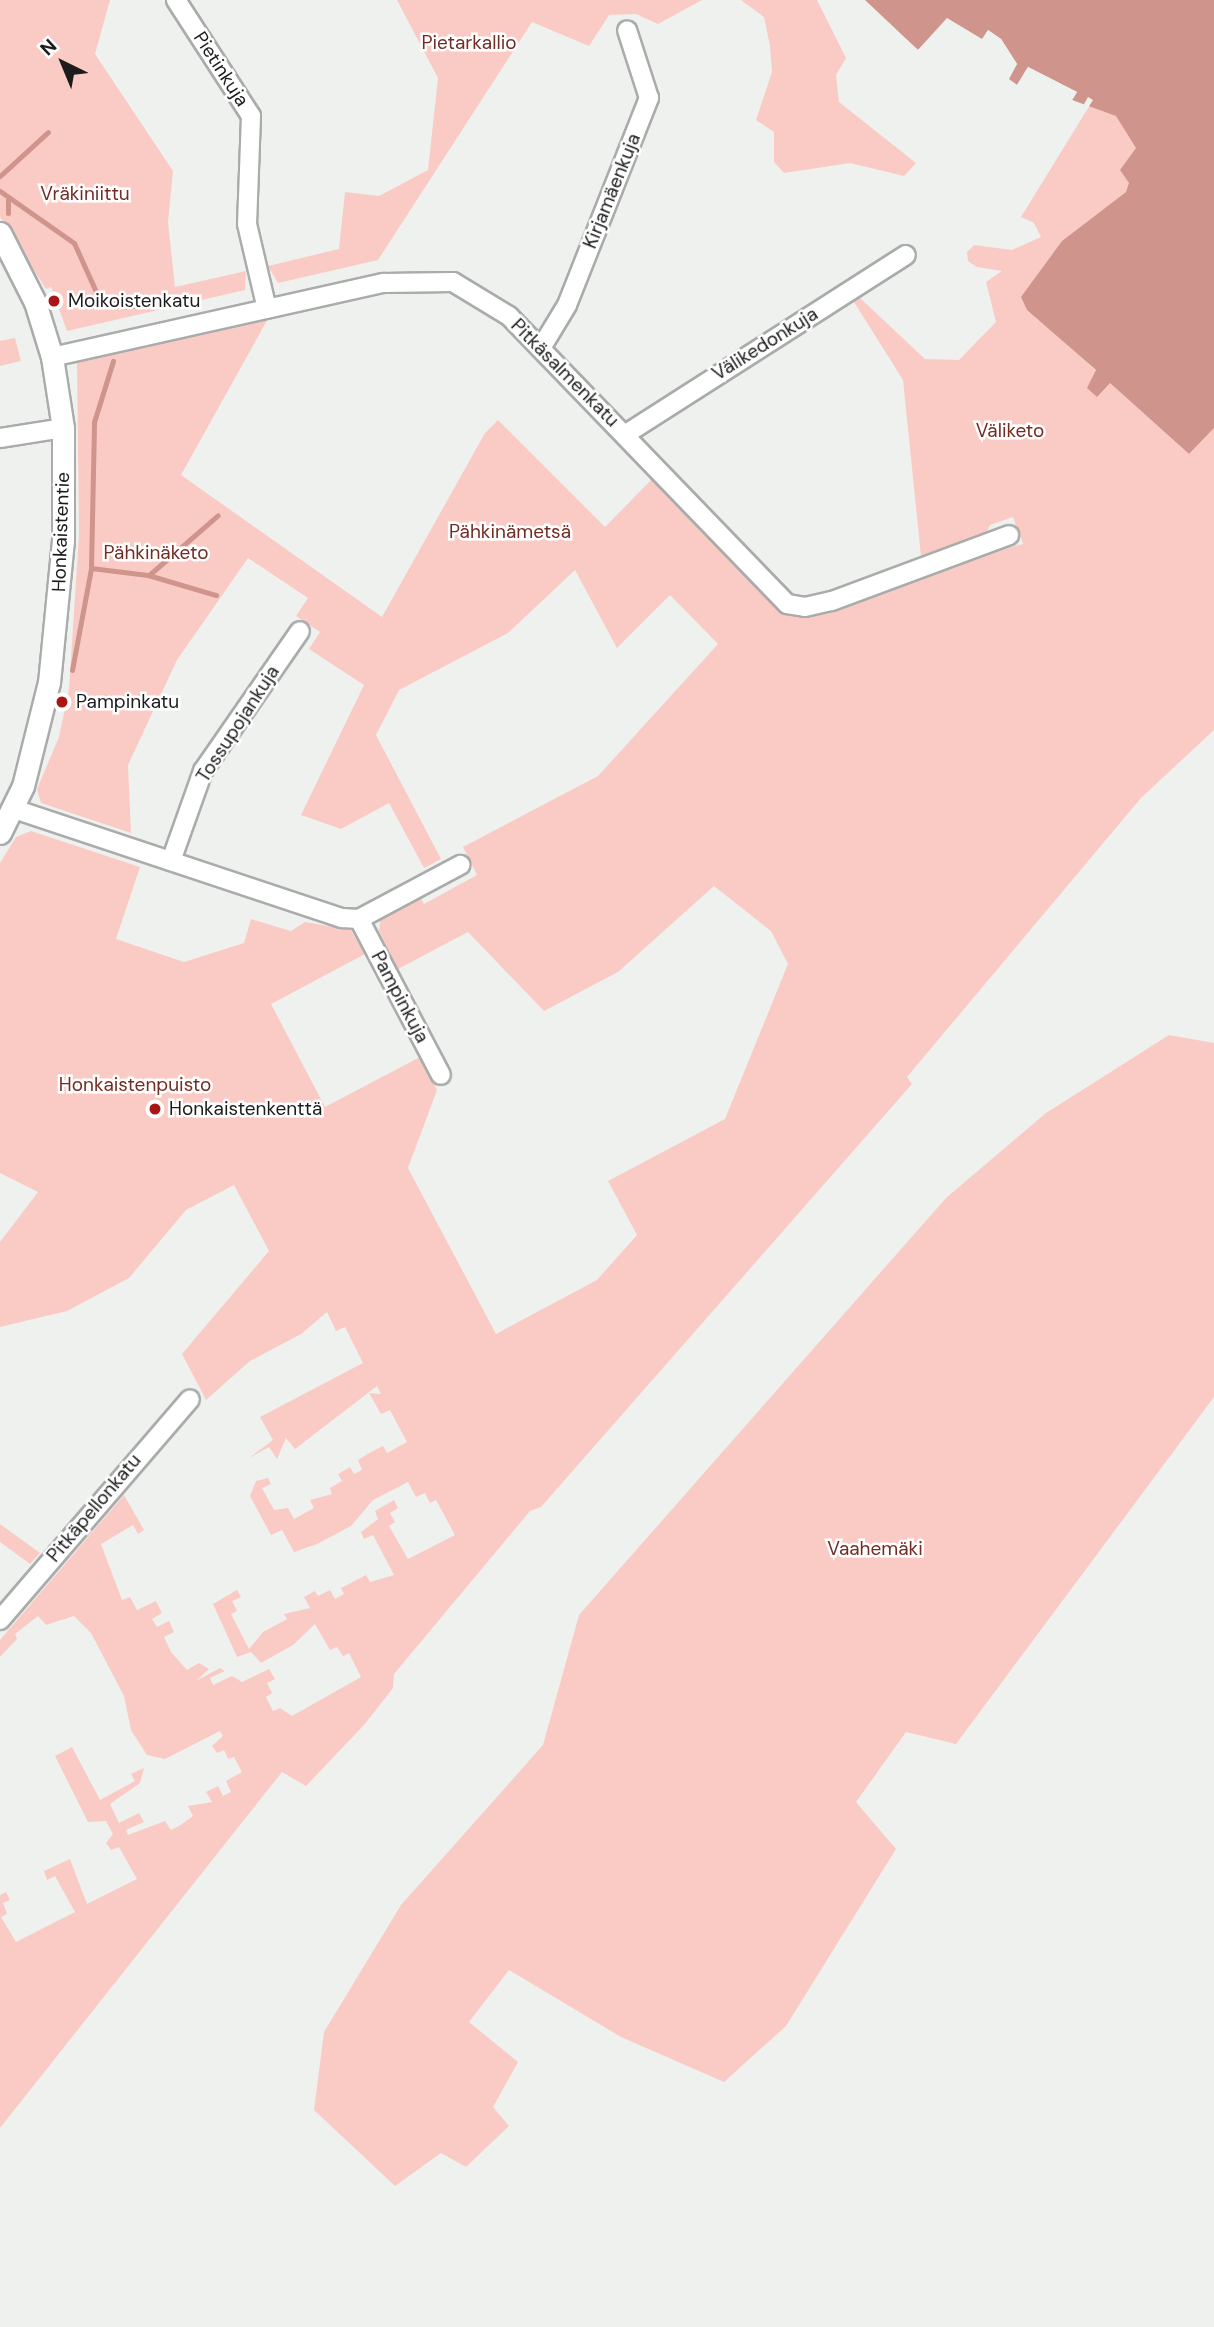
<!DOCTYPE html>
<meta charset="utf-8">
<style>
body{margin:0}
#map{position:relative;width:1214px;height:2327px;overflow:hidden;background:#eff1ef;font-family:"DM Sans",sans-serif}
div>[style]{position:absolute}
.green>*{inset:0;background:#facbc4}
.water>*{inset:0;background:#cf958c}
.pier>*{inset:0;background:#eff1ef}
.stream>*{height:5px;margin:-2.5px;padding:0 2.5px;transform-origin:2.5px;border-radius:2.5px;background:#cf958c}
.roads{filter:drop-shadow(2px 0 #a9acaa) drop-shadow(-2px 0 #a9acaa) drop-shadow(0 2px #a9acaa) drop-shadow(0 -2px #a9acaa)}
.minor>*{height:18px;margin:-9px;padding:0 9px;transform-origin:9px;border-radius:9px;background:#fff}
.tertiary>*{height:21px;margin:-10.5px;padding:0 10.5px;transform-origin:10.5px;border-radius:10.5px;background:#fff}
.dots>*{width:19px;height:19px;translate:-50% -50%;box-sizing:border-box;border:4px solid #fff;border-radius:50%}
span{translate:-50% -50%;white-space:nowrap;text-align:center;line-height:1.15;-webkit-text-stroke:5px #fff;paint-order:stroke}
.park-label{font-size:19px;color:#732c24}
.street-label{font-size:19px;color:#1b1c1b}
.poi-label{font-size:19px;color:#1b1c1b}
.left{translate:0 -50%;text-align:left}
.north{position:absolute;left:28px;top:28px;width:70px;height:70px;-webkit-text-stroke:5px #fff;paint-order:stroke;rotate:317deg;font-size:19px;font-weight:700;line-height:28px;text-align:center;color:#1b1c1b}
.north::after{content:'';display:block;margin:auto;width:24px;height:32px;background:#1b1c1b;clip-path:polygon(50% 0,100% 100%,50% 72%,0 100%)}
</style>
<div id="map">
<div class="green">
<div style="clip-path:polygon(0 0,110px 0,95px 54px,173px 171px,168px 222px,175px 287px,246px 271px,245px 290px,67px 331px,51px 287px,46px 289px,0 217px)"></div>
<div style="clip-path:polygon(397px 0,702px 0,658px 24px,636px 14px,609px 15px,589px 46px,532px 22px,378px 260px,278px 283px,268px 266px,339px 249px,345px 192px,379px 196px,428px 170px,438px 78px)"></div>
<div style="clip-path:polygon(741px 0,817px 0,846px 58px,836px 75px,839px 102px,916px 163px,904px 176px,850px 163px,784px 173px,774px 162px,774px 132px,756px 120px,772px 72px,770px 46px,764px 17px)"></div>
<div style="clip-path:polygon(1106px 99px,1144px 148px,1068px 345px,1096px 371px,1097px 396px,1109px 382px,1189px 454px,1214px 428px,1214px 730px,1141px 798px,907px 1077px,912px 1084px,541px 1507px,530px 1511px,394px 1674px,393px 1688px,364px 1725px,306px 1786px,282px 1772px,0 2128px,0 1895px,6px 1892px,10px 1900px,3px 1903px,7px 1914px,1px 1917px,16px 1942px,75px 1912px,55px 1876px,47px 1880px,44px 1871px,70px 1859px,87px 1904px,137px 1879px,119px 1847px,111px 1850px,106px 1843px,113px 1834px,106px 1821px,88px 1822px,55px 1756px,72px 1747px,100px 1800px,135px 1781px,131px 1774px,144px 1768px,140px 1783px,110px 1804px,119px 1823px,139px 1813px,144px 1822px,126px 1830px,128px 1835px,165px 1821px,171px 1830px,179px 1826px,193px 1816px,188px 1806px,212px 1802px,206px 1792px,218px 1786px,223px 1796px,231px 1792px,226px 1781px,242px 1772px,234px 1757px,228px 1759px,224px 1750px,217px 1753px,212px 1746px,223px 1736px,220px 1731px,165px 1759px,147px 1755px,131px 1730px,124px 1696px,91px 1633px,74px 1616px,46px 1625px,38px 1616px,15px 1634px,17px 1639px,0 1657px,0 1640px,124px 1495px,144px 1530px,138px 1534px,133px 1525px,101px 1544px,122px 1600px,130px 1597px,137px 1610px,156px 1601px,162px 1613px,152px 1619px,157px 1627px,169px 1621px,174px 1632px,164px 1637px,171px 1652px,187px 1670px,199px 1663px,209px 1669px,196px 1681px,220px 1668px,225px 1671px,210px 1678px,213px 1685px,232px 1676px,242px 1682px,269px 1669px,275px 1679px,267px 1683px,272px 1693px,266px 1697px,273px 1711px,280px 1708px,292px 1716px,361px 1677px,349px 1653px,343px 1656px,337px 1647px,330px 1650px,315px 1624px,293px 1645px,261px 1663px,251px 1652px,237px 1657px,213px 1604px,237px 1590px,241px 1597px,232px 1601px,237px 1611px,231px 1614px,249px 1649px,263px 1632px,287px 1619px,284px 1614px,310px 1608px,304px 1597px,315px 1591px,318px 1596px,330px 1590px,335px 1599px,344px 1594px,341px 1588px,366px 1575px,370px 1582px,394px 1575px,373px 1535px,364px 1539px,361px 1532px,378px 1519px,375px 1511px,394px 1500px,398px 1508px,390px 1513px,395px 1522px,389px 1526px,408px 1559px,455px 1535px,436px 1500px,430px 1503px,425px 1493px,416px 1497px,408px 1482px,373px 1500px,351px 1526px,317px 1544px,294px 1552px,282px 1530px,271px 1535px,250px 1496px,256px 1481px,268px 1478px,271px 1484px,262px 1488px,274px 1510px,288px 1508px,294px 1519px,314px 1508px,310px 1500px,332px 1494px,330px 1488px,342px 1481px,338px 1474px,350px 1467px,354px 1474px,362px 1470px,358px 1460px,371px 1452px,383px 1446px,387px 1453px,407px 1442px,390px 1410px,381px 1414px,369px 1393px,381px 1394px,377px 1386px,295px 1449px,286px 1438px,277px 1459px,269px 1447px,249px 1458px,273px 1440px,260px 1417px,363px 1363px,345px 1327px,336px 1331px,327px 1312px,301px 1334px,250px 1361px,206px 1400px,182px 1354px,269px 1251px,234px 1185px,186px 1210px,129px 1278px,67px 1311px,0 1327px,0 1242px,38px 1192px,0 1173px,0 863px,16px 837px,31px 831px,140px 867px,116px 939px,184px 962px,244px 943px,251px 919px,291px 931px,305px 922px,351px 930px,365px 954px,271px 1004px,325px 1107px,420px 1057px,437px 1090px,408px 1168px,496px 1334px,597px 1280px,637px 1235px,608px 1181px,725px 1119px,788px 964px,771px 931px,714px 886px,618px 972px,544px 1011px,468px 932px,398px 969px,379px 931px,381px 913px,418px 893px,424px 904px,477px 875px,463px 847px,598px 776px,718px 644px,670px 595px,617px 648px,575px 570px,508px 633px,399px 690px,376px 735px,441px 859px,424px 868px,389px 803px,341px 829px,301px 815px,364px 685px,309px 649px,320px 632px,296px 616px,308px 598px,248px 558px,177px 660px,128px 765px,131px 833px,41px 803px,37px 789px,59px 737px,69px 689px,79px 534px,77px 363px,270px 315px,181px 475px,382px 617px,485px 433px,498px 420px,605px 527px,656px 475px,741px 562px,765px 595px,778px 606px,815px 616px,968px 558px,1023px 544px,1013px 517px,990px 525px,986px 534px,921px 556px,903px 380px,854px 302px,860px 298px,925px 359px,959px 360px,996px 322px,986px 282px,1002px 271px,977px 267px,968px 261px,967px 252px,974px 245px,1012px 250px,1041px 237px,1034px 223px,1021px 217px,1093px 100px)"></div>
<div style="clip-path:polygon(15px 338px,21px 361px,0 366px,0 341px)"></div>
<div style="clip-path:polygon(1169px 1035px,1214px 1043px,1214px 1397px,956px 1744px,906px 1732px,856px 1802px,896px 1849px,786px 2026px,724px 2082px,621px 2037px,509px 1970px,469px 2022px,518px 2062px,493px 2107px,509px 2126px,466px 2167px,441px 2153px,395px 2186px,314px 2110px,324px 2032px,401px 1905px,543px 1745px,579px 1615px,946px 1198px,1046px 1113px)"></div>
<div style="clip-path:polygon(0 1524px,40px 1553px,30px 1564px,0 1542px)"></div>
</div>
<div class="water">
<div style="clip-path:polygon(865px 0,1214px 0,1214px 428px,1189px 454px,1110px 383px,1097px 397px,1087px 388px,1096px 370px,1027px 310px,1021px 297px,1062px 241px,1126px 192px,1129px 183px,1120px 170px,1136px 148px,1116px 116px,1072px 100px,1077px 92px,1028px 67px,1017px 85px,1008px 79px,1017px 64px,1001px 39px,988px 30px,982px 40px,947px 19px,918px 50px)"></div>
</div>
<div class="pier">
<div style="clip-path:polygon(874px 11px,918px 50px,947px 18px,982px 39px,988px 30px,1001px 39px,1017px 64px,1009px 79px,1017px 85px,1028px 67px,1077px 92px,1072px 100px,1083px 106px,1088px 97px,1093px 100px,1086px 111px,1082px 109px,1069px 102px,1072px 93px,1030px 71px,1015px 88px,1005px 80px,1013px 64px,999px 41px,989px 35px,981px 43px,948px 23px,917px 53px)"></div>
</div>
<div class="stream">
<div style="left:0;top:176px;width:65px;rotate:-42.5deg"></div>
<div style="left:0;top:191px;width:90px;rotate:35.1deg"></div>
<div style="left:74px;top:243px;width:68px;rotate:65.7deg"></div>
<div style="left:8px;top:213px;width:13px;rotate:-90deg"></div>
<div style="left:100px;top:296px;width:26px;rotate:25deg"></div>
<div style="left:124px;top:307px;width:35px;rotate:-8deg"></div>
<div style="left:91px;top:568px;width:57px;rotate:7deg"></div>
<div style="left:148px;top:575px;width:71px;rotate:16.4deg"></div>
<div style="left:149px;top:575px;width:91px;rotate:-41deg"></div>
<div style="left:72px;top:670px;width:104px;rotate:-79.4deg"></div>
<div style="left:91px;top:568px;width:146px;rotate:-88.8deg"></div>
<div style="left:94px;top:422px;width:64px;rotate:-72.7deg"></div>
</div>
<div class="roads">
<div class="minor">
<div style="left:176px;top:0;width:138px;rotate:57.1deg"></div>
<div style="left:251px;top:116px;width:108px;rotate:92.1deg"></div>
<div style="left:247px;top:224px;width:87px;rotate:76.8deg"></div>
<div style="left:541px;top:348px;width:50px;rotate:-58.8deg"></div>
<div style="left:567px;top:305px;width:223px;rotate:-68.4deg"></div>
<div style="left:649px;top:98px;width:71px;rotate:-107.9deg"></div>
<div style="left:52px;top:357px;width:340px;rotate:-12.6deg"></div>
<div style="left:384px;top:283px;width:69px;rotate:-0.8deg"></div>
<div style="left:453px;top:282px;width:66px;rotate:31.3deg"></div>
<div style="left:509px;top:316px;width:400px;rotate:46deg"></div>
<div style="left:787px;top:604px;width:18px;rotate:9deg"></div>
<div style="left:805px;top:607px;width:28px;rotate:-13deg"></div>
<div style="left:832px;top:601px;width:189px;rotate:-20.4deg"></div>
<div style="left:626px;top:434px;width:332px;rotate:-32.6deg"></div>
<div style="left:0;top:438px;width:64px;rotate:-9deg"></div>
<div style="left:14px;top:809px;width:346px;rotate:18.4deg"></div>
<div style="left:342px;top:918px;width:17px;rotate:3deg"></div>
<div style="left:359px;top:919px;width:115px;rotate:-28.1deg"></div>
<div style="left:171px;top:861px;width:96px;rotate:-70.4deg"></div>
<div style="left:203px;top:771px;width:170px;rotate:-55.3deg"></div>
<div style="left:359px;top:919px;width:176px;rotate:62.3deg"></div>
<div style="left:0;top:1620px;width:291px;rotate:-49.3deg"></div>
</div>
<div class="tertiary">
<div style="left:0;top:233px;width:77px;rotate:63.1deg"></div>
<div style="left:35px;top:302px;width:58px;rotate:72.8deg"></div>
<div style="left:52px;top:357px;width:72px;rotate:81.2deg"></div>
<div style="left:63px;top:428px;width:112px;rotate:90deg"></div>
<div style="left:63px;top:540px;width:143px;rotate:95.6deg"></div>
<div style="left:49px;top:682px;width:107px;rotate:104deg"></div>
<div style="left:23px;top:786px;width:52px;rotate:116.1deg"></div>
</div>
</div>
<div class="dots">
<div style="left:54px;top:301px;background:#a81513"></div>
<div style="left:62px;top:702px;background:#a81513"></div>
<div style="left:155px;top:1109px;background:#a81513"></div>
</div>
<div class="park-label">
<span style="left:469px;top:43px">Pietarkallio</span>
<span style="left:85px;top:194px">Vräkiniittu</span>
<span style="left:1010px;top:431px">Väliketo</span>
<span style="left:510px;top:532px">Pähkinämetsä</span>
<span style="left:156px;top:553px">Pähkinäketo</span>
<span style="left:135px;top:1085px">Honkaistenpuisto</span>
<span style="left:875px;top:1549px">Vaahemäki</span>
</div>
<div class="street-label">
<span style="left:221px;top:69px;rotate:57deg">Pietinkuja</span>
<span style="left:612px;top:191px;rotate:-68deg">Kirjamäenkuja</span>
<span style="left:765px;top:344px;rotate:-32deg">Välikedonkuja</span>
<span style="left:565px;top:373px;rotate:45deg">Pitkäsalmenkatu</span>
<span style="left:61px;top:532px;rotate:-88deg">Honkaistentie</span>
<span style="left:238px;top:724px;rotate:-57deg">Tossupojankuja</span>
<span style="left:400px;top:997px;rotate:62deg">Pampinkuja</span>
<span style="left:94px;top:1508px;rotate:-50deg">Pitkäpellonkatu</span>
</div>
<div class="poi-label">
<span class="left" style="left:68px;top:301px">Moikoistenkatu</span>
<span class="left" style="left:76px;top:702px">Pampinkatu</span>
<span class="left" style="left:169px;top:1109px">Honkaistenkenttä</span>
</div>
<div class="north">N</div>
</div>
